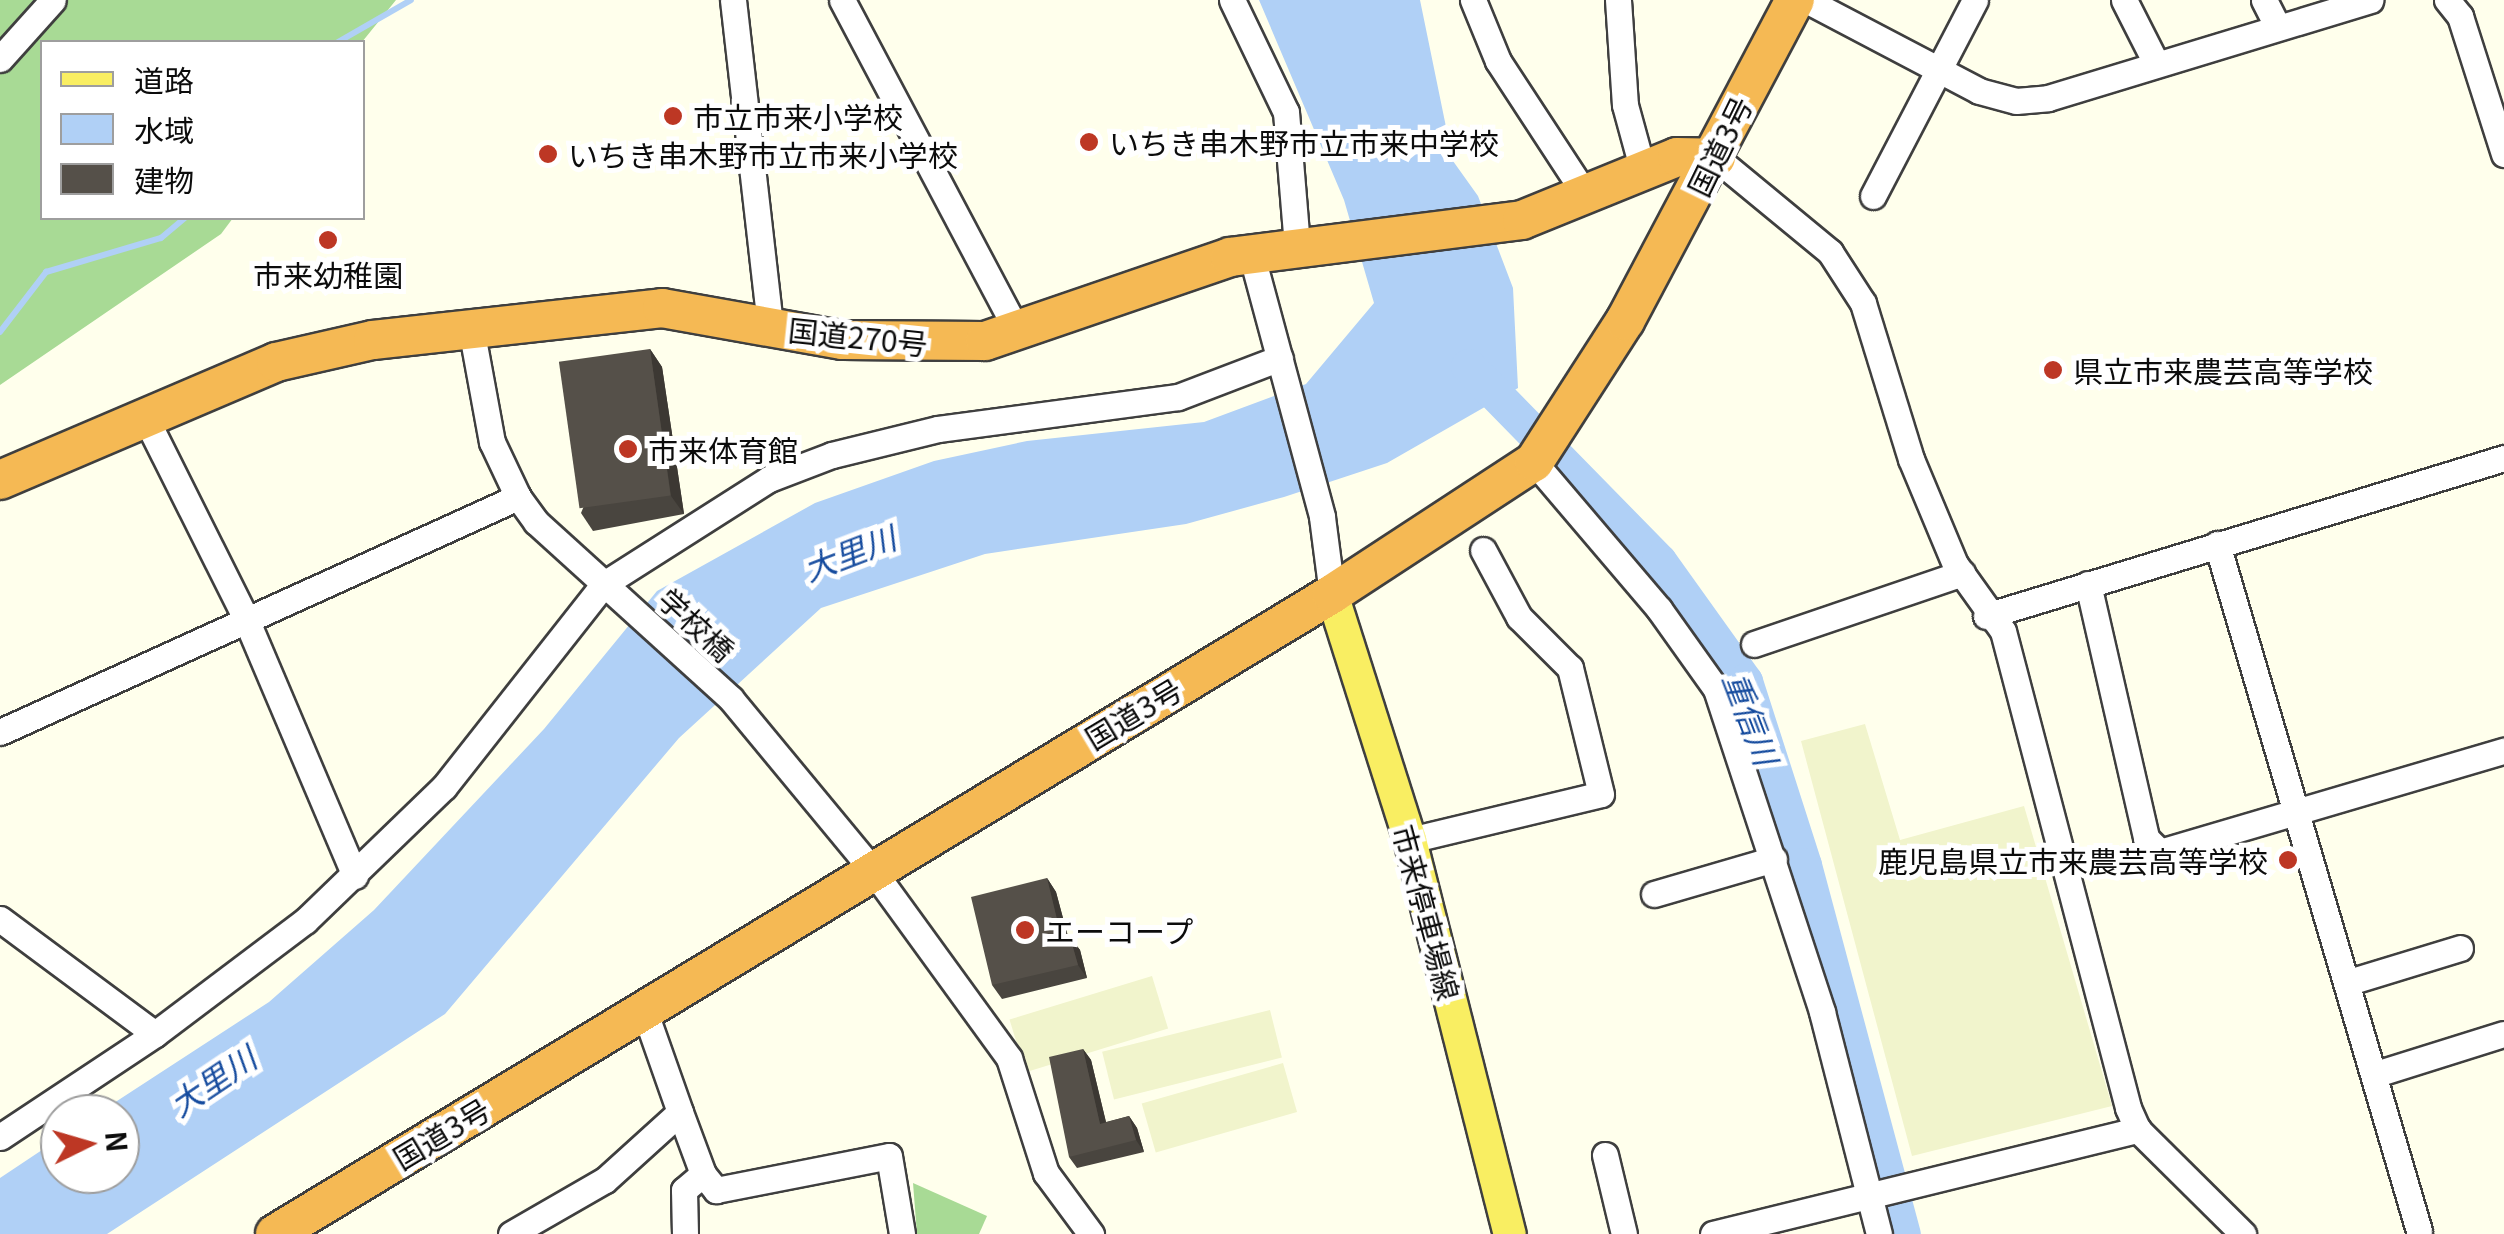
<!DOCTYPE html>
<meta charset="utf-8">
<style>
body{margin:0}
#map{position:relative;width:2504px;height:1234px;overflow:hidden;background:#ffffec;font-family:Georgia,"Noto Sans JP",serif}
div>[style]{position:absolute}
.farmland>*{inset:0;background:#f1f4cc;transform-origin:0 0}
.forest>*{inset:0;background:#a8da95}
.water>*{inset:0;background:#b0d0f6}
.stream>*{height:6px;margin:-3px;padding:0 3px;transform-origin:3px;border-radius:3px;background:#b0d0f6}
.river>*{height:35px;margin:-17.5px;padding:0 17.5px;transform-origin:17.5px;border-radius:17.5px;background:#b0d0f6}
.roads{filter:drop-shadow(2px 0 #3f3f3f) drop-shadow(-2px 0 #3f3f3f) drop-shadow(0 2px #3f3f3f) drop-shadow(0 -2px #3f3f3f)}
.minor>*{height:25px;margin:-12.5px;padding:0 12.5px;transform-origin:12.5px;border-radius:12.5px;background:#fff}
.major>*{height:32px;margin:-16px;padding:0 16px;transform-origin:16px;border-radius:16px;background:#f9ee62}
.highway>*{height:38px;margin:-19px;padding:0 19px;transform-origin:19px;border-radius:19px;background:#f5b954}
.wall>*{inset:0;background:#49453f}
.shaded-wall>*{inset:0;background:#3c3833}
.building>*{inset:0;background:#555049;transform-origin:0 0}
.dots>*{width:28px;height:28px;translate:-50% -50%;box-sizing:border-box;border:5px solid #fff;border-radius:50%}
span{translate:-50% -50%;white-space:nowrap;text-align:center;line-height:1.15;-webkit-text-stroke:10px #fff;paint-order:stroke}
.poi-label{font-size:30px;color:#0c0c0c}
.left{translate:0 -50%;text-align:left}
.right{translate:-100% -50%;text-align:right}
.street-label{font-size:30px;color:#0c0c0c}
.water-label{font-size:32px;color:#154b9e;font-style:italic}
.legend{position:absolute;left:40px;top:40px;width:325px;height:180px;box-sizing:border-box;background:#fff;border:2px solid #9e9e9e;margin:0;padding:12px 18px;list-style:none;font-size:30px;color:#0c0c0c}
.legend li{display:flex;align-items:center;gap:20px;height:50px}
.legend b{width:50px;border:2px solid #9e9e9e}
.north{position:absolute;left:40px;top:1094px;width:100px;height:100px;box-sizing:border-box;background:#fff;border:2px solid #9e9e9e;border-radius:50%;rotate:85deg;font-size:28px;font-weight:700;line-height:40px;text-align:center;color:#0c0c0c}
.north::after{content:'';display:block;margin:auto;width:35px;height:45px;background:#bd3724;clip-path:polygon(50% 0,100% 100%,50% 72%,0 100%)}
</style>
<div id="map">
<div class="farmland">
<div style="clip-path:polygon(1865px 724px,1900px 840px,2024px 806px,2112px 1106px,1912px 1156px,1801px 741px)"></div>
<div style="left:1152px;top:976px;width:55px;height:149px;rotate:73deg"></div>
<div style="left:1270px;top:1010px;width:49px;height:173px;rotate:76deg"></div>
<div style="left:1283px;top:1063px;width:51px;height:147px;rotate:74deg"></div>
</div>
<div class="forest">
<div style="clip-path:polygon(0 0,396px 0,362px 42px,42px 42px,42px 218px,233px 218px,221px 234px,0 385px)"></div>
<div style="clip-path:polygon(913px 1183px,987px 1216px,979px 1234px,917px 1234px)"></div>
</div>
<div class="water">
<div style="clip-path:polygon(1259px 0,1420px 0,1453px 161px,1478px 196px,1513px 288px,1518px 388px,1387px 463px,1284px 497px,1186px 524px,985px 554px,821px 608px,679px 738px,445px 1014px,107px 1234px,0 1234px,0 1178px,60px 1138px,60px 1174px,120px 1174px,120px 1114px,97px 1114px,269px 1002px,374px 910px,544px 729px,657px 591px,815px 503px,934px 461px,1027px 441px,1204px 422px,1306px 384px,1374px 303px,1344px 200px)"></div>
</div>
<div class="stream">
<div style="left:338px;top:42px;width:84px;rotate:-29.9deg"></div>
<div style="left:0;top:332px;width:76px;rotate:-52.5deg"></div>
<div style="left:46px;top:272px;width:120px;rotate:-16.5deg"></div>
<div style="left:161px;top:238px;width:31px;rotate:-40deg"></div>
</div>
<div class="river">
<div style="left:1468px;top:366px;width:273px;rotate:45.6deg"></div>
<div style="left:1659px;top:561px;width:148px;rotate:54.4deg"></div>
<div style="left:1745px;top:681px;width:193px;rotate:72.2deg"></div>
<div style="left:1804px;top:865px;width:382px;rotate:75deg"></div>
</div>
<div class="roads">
<div class="minor">
<div style="left:733px;top:0;width:329px;rotate:83.5deg"></div>
<div style="left:842px;top:0;width:374px;rotate:62.1deg"></div>
<div style="left:1232px;top:0;width:124px;rotate:64.3deg"></div>
<div style="left:1286px;top:112px;width:133px;rotate:85.3deg"></div>
<div style="left:1473px;top:0;width:66px;rotate:67.7deg"></div>
<div style="left:1498px;top:61px;width:163px;rotate:56.8deg"></div>
<div style="left:1618px;top:0;width:105px;rotate:86.2deg"></div>
<div style="left:1625px;top:105px;width:68px;rotate:74.7deg"></div>
<div style="left:1806px;top:0;width:195px;rotate:27.7deg"></div>
<div style="left:1979px;top:91px;width:38px;rotate:15deg"></div>
<div style="left:2016px;top:101px;width:32px;rotate:-5deg"></div>
<div style="left:2048px;top:98px;width:337px;rotate:-16.9deg"></div>
<div style="left:2124px;top:0;width:71px;rotate:63.1deg"></div>
<div style="left:2264px;top:0;width:30px;rotate:63deg"></div>
<div style="left:2447px;top:0;width:21px;rotate:51deg"></div>
<div style="left:2460px;top:16px;width:145px;rotate:72.3deg"></div>
<div style="left:0;top:59px;width:79px;rotate:-48.1deg"></div>
<div style="left:1716px;top:158px;width:148px;rotate:39.5deg"></div>
<div style="left:1830px;top:252px;width:61px;rotate:57.1deg"></div>
<div style="left:1863px;top:303px;width:163px;rotate:72.9deg"></div>
<div style="left:1911px;top:459px;width:114px;rotate:67.3deg"></div>
<div style="left:1955px;top:564px;width:82px;rotate:54.4deg"></div>
<div style="left:2003px;top:631px;width:493px;rotate:75.3deg"></div>
<div style="left:2128px;top:1108px;width:24px;rotate:66deg"></div>
<div style="left:2138px;top:1130px;width:148px;rotate:44.7deg"></div>
<div style="left:1873px;top:196px;width:221px;rotate:-62.5deg"></div>
<div style="left:1251px;top:253px;width:273px;rotate:74.9deg"></div>
<div style="left:1322px;top:517px;width:78px;rotate:82.6deg"></div>
<div style="left:471px;top:328px;width:116px;rotate:79.6deg"></div>
<div style="left:492px;top:442px;width:61px;rotate:64.7deg"></div>
<div style="left:518px;top:497px;width:31px;rotate:54deg"></div>
<div style="left:536px;top:522px;width:263px;rotate:42.2deg"></div>
<div style="left:731px;top:699px;width:219px;rotate:50.4deg"></div>
<div style="left:871px;top:868px;width:235px;rotate:54deg"></div>
<div style="left:1009px;top:1058px;width:121px;rotate:72.2deg"></div>
<div style="left:1046px;top:1173px;width:76px;rotate:53.6deg"></div>
<div style="left:145px;top:417px;width:226px;rotate:63.4deg"></div>
<div style="left:246px;top:619px;width:279px;rotate:67deg"></div>
<div style="left:1534px;top:462px;width:193px;rotate:49.6deg"></div>
<div style="left:1659px;top:609px;width:98px;rotate:54.5deg"></div>
<div style="left:1716px;top:689px;width:340px;rotate:71.8deg"></div>
<div style="left:1822px;top:1012px;width:229px;rotate:75.6deg"></div>
<div style="left:2217px;top:544px;width:716px;rotate:73.61deg"></div>
<div style="left:2088px;top:584px;width:261px;rotate:77.1deg"></div>
<div style="left:2146px;top:838px;width:20px;rotate:45deg"></div>
<div style="left:2160px;top:852px;width:359px;rotate:-16.4deg"></div>
<div style="left:1986px;top:616px;width:542px;rotate:-16.96deg"></div>
<div style="left:1754px;top:644px;width:220px;rotate:-18.8deg"></div>
<div style="left:0;top:732px;width:569px;rotate:-24.4deg"></div>
<div style="left:1410px;top:840px;width:196px;rotate:-13.5deg"></div>
<div style="left:1601px;top:794px;width:130px;rotate:-103.8deg"></div>
<div style="left:1570px;top:668px;width:72px;rotate:-135deg"></div>
<div style="left:1519px;top:617px;width:76px;rotate:-118.2deg"></div>
<div style="left:1654px;top:894px;width:125px;rotate:-16.3deg"></div>
<div style="left:0;top:919px;width:193px;rotate:36.6deg"></div>
<div style="left:2349px;top:982px;width:116px;rotate:-17deg"></div>
<div style="left:2376px;top:1074px;width:134px;rotate:-17.4deg"></div>
<div style="left:680px;top:1112px;width:66px;rotate:69.6deg"></div>
<div style="left:703px;top:1174px;width:21px;rotate:51deg"></div>
<div style="left:716px;top:1190px;width:176px;rotate:-11.1deg"></div>
<div style="left:889px;top:1156px;width:79px;rotate:80.5deg"></div>
<div style="left:0;top:1137px;width:186px;rotate:-33.6deg"></div>
<div style="left:155px;top:1034px;width:188px;rotate:-37deg"></div>
<div style="left:305px;top:921px;width:193px;rotate:-44deg"></div>
<div style="left:444px;top:787px;width:258px;rotate:-51.8deg"></div>
<div style="left:604px;top:584px;width:196px;rotate:-32.5deg"></div>
<div style="left:769px;top:479px;width:67px;rotate:-20.9deg"></div>
<div style="left:832px;top:455px;width:109px;rotate:-13.8deg"></div>
<div style="left:938px;top:429px;width:242px;rotate:-7.6deg"></div>
<div style="left:1178px;top:397px;width:109px;rotate:-20.9deg"></div>
<div style="left:1605px;top:1155px;width:81px;rotate:76.5deg"></div>
<div style="left:511px;top:1234px;width:108px;rotate:-29.9deg"></div>
<div style="left:605px;top:1180px;width:101px;rotate:-42.2deg"></div>
<div style="left:680px;top:1112px;width:108px;rotate:-109.4deg"></div>
<div style="left:685px;top:1234px;width:44px;rotate:-91.3deg"></div>
<div style="left:684px;top:1190px;width:25px;rotate:-40deg"></div>
<div style="left:1713px;top:1234px;width:438px;rotate:-13.8deg"></div>
</div>
<div class="major">
<div style="left:1332px;top:594px;width:258px;rotate:72.4deg"></div>
<div style="left:1410px;top:840px;width:406px;rotate:75.8deg"></div>
</div>
<div class="highway">
<div style="left:0;top:480px;width:300px;rotate:-23.1deg"></div>
<div style="left:276px;top:362px;width:99px;rotate:-12.8deg"></div>
<div style="left:373px;top:340px;width:291px;rotate:-6.3deg"></div>
<div style="left:662px;top:308px;width:183px;rotate:10.1deg"></div>
<div style="left:842px;top:340px;width:143px;rotate:0.4deg"></div>
<div style="left:985px;top:341px;width:259px;rotate:-18.9deg"></div>
<div style="left:1230px;top:257px;width:294px;rotate:-7.2deg"></div>
<div style="left:1522px;top:220px;width:167px;rotate:-22.1deg"></div>
<div style="left:1677px;top:157px;width:39px;rotate:1deg"></div>
<div style="left:275px;top:1234px;width:1236px;rotate:-31.19deg"></div>
<div style="left:1332px;top:594px;width:241px;rotate:-33.2deg"></div>
<div style="left:1534px;top:462px;width:168px;rotate:-57.2deg"></div>
<div style="left:1625px;top:321px;width:363px;rotate:-62.1deg"></div>
</div>
</div>
<div class="wall">
<div style="clip-path:polygon(650px 349px,662px 367px,684px 514px,593px 531px,581px 513px)"></div>
<div style="clip-path:polygon(1047px 878px,1056px 892px,1068px 936px,1070px 937px,1080px 950px,1087px 978px,1002px 999px,992px 985px)"></div>
<div style="clip-path:polygon(1083px 1049px,1091px 1060px,1106px 1122px,1129px 1116px,1137px 1128px,1144px 1152px,1077px 1168px,1069px 1157px)"></div>
</div>
<div class="shaded-wall">
<div style="clip-path:polygon(650px 349px,662px 367px,684px 514px,671px 496px)"></div>
<div style="clip-path:polygon(1047px 878px,1056px 892px,1071px 949px,1061px 936px)"></div>
<div style="clip-path:polygon(1070px 937px,1080px 950px,1087px 978px,1078px 965px)"></div>
<div style="clip-path:polygon(1083px 1049px,1091px 1060px,1109px 1135px,1100px 1124px)"></div>
<div style="clip-path:polygon(1129px 1116px,1137px 1128px,1144px 1152px,1136px 1140px)"></div>
</div>
<div class="building">
<div style="left:650px;top:349px;width:148px;height:92px;rotate:82deg"></div>
<div style="clip-path:polygon(1047px 878px,1061px 936px,1070px 937px,1078px 965px,992px 985px,971px 897px)"></div>
<div style="clip-path:polygon(1083px 1049px,1100px 1124px,1129px 1116px,1136px 1140px,1069px 1157px,1049px 1057px)"></div>
</div>
<div class="dots">
<div style="left:673px;top:116px;background:#bd3724"></div>
<div style="left:1089px;top:142px;background:#bd3724"></div>
<div style="left:548px;top:154px;background:#bd3724"></div>
<div style="left:328px;top:240px;background:#bd3724"></div>
<div style="left:2053px;top:370px;background:#bd3724"></div>
<div style="left:628px;top:449px;background:#bd3724"></div>
<div style="left:2288px;top:860px;background:#bd3724"></div>
<div style="left:1025px;top:930px;background:#bd3724"></div>
</div>
<div class="poi-label">
<span class="left" style="left:693px;top:116px">市立市来小学校</span>
<span class="left" style="left:1109px;top:142px">いちき串木野市立市来中学校</span>
<span class="left" style="left:568px;top:154px">いちき串木野市立市来小学校</span>
<span style="left:328px;top:274px">市来幼稚園</span>
<span class="left" style="left:2073px;top:370px">県立市来農芸高等学校</span>
<span class="left" style="left:648px;top:449px">市来体育館</span>
<span class="right" style="left:2268px;top:860px">鹿児島県立市来農芸高等学校</span>
<span class="left" style="left:1045px;top:930px">エーコープ</span>
</div>
<div class="street-label">
<span style="left:1719px;top:146px;rotate:-64deg">国道3号</span>
<span style="left:858px;top:336px;rotate:6deg">国道270号</span>
<span style="left:697px;top:624px;rotate:43deg">学校橋</span>
<span style="left:1133px;top:713px;rotate:-31deg">国道3号</span>
<span style="left:1427px;top:912px;rotate:75deg">市来停車場線</span>
<span style="left:441px;top:1133px;rotate:-31deg">国道3号</span>
</div>
<div class="water-label">
<span style="left:849px;top:552px;rotate:-21deg">大里川</span>
<span style="left:1752px;top:718px;rotate:69deg">重信川</span>
<span style="left:212px;top:1080px;rotate:-34deg">大里川</span>
</div>
<ul class="legend">
<li><b style="height:12px;background:#f9ee62"></b>道路</li>
<li><b style="height:28px;background:#b0d0f6"></b>水域</li>
<li><b style="height:28px;background:#555049"></b>建物</li>
</ul>
<div class="north">N</div>
</div>
